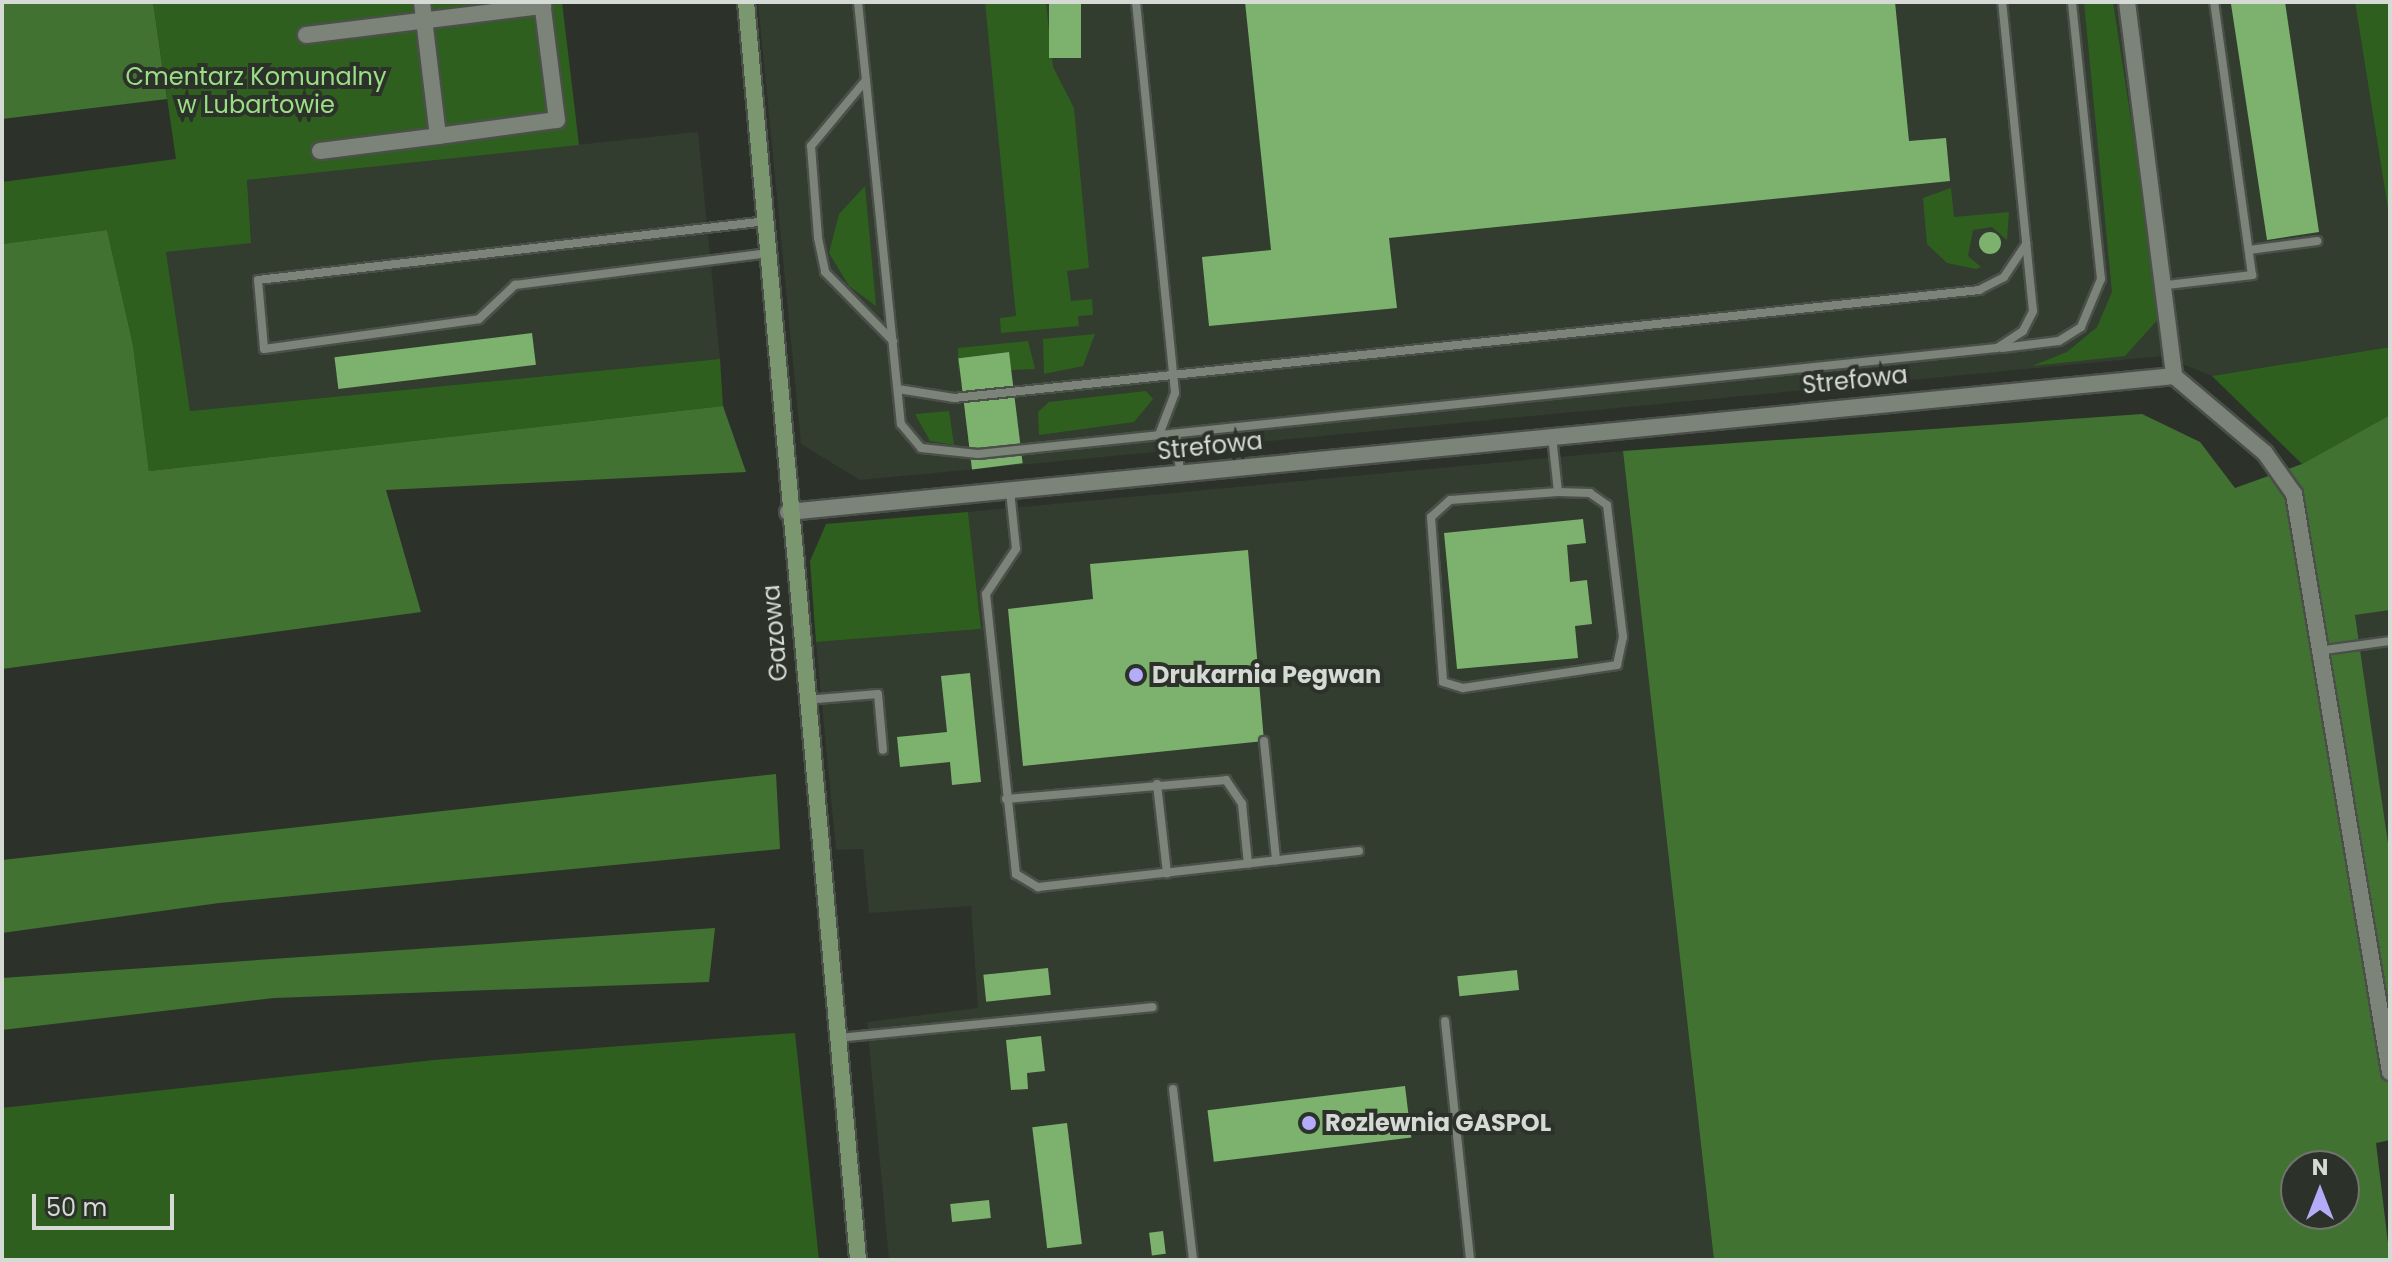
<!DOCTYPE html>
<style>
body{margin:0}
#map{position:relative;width:2392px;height:1262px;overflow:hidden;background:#2c322a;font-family:Poppins,sans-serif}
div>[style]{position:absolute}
.built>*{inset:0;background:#323c2f}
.green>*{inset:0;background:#2f5f1f}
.forest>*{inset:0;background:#417232}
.building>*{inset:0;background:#7db16e;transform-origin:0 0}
.round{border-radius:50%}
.roads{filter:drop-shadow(2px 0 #4a5049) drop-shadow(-2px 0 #4a5049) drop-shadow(0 2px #4a5049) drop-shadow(0 -2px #4a5049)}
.lane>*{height:8px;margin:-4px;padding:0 4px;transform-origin:4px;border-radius:4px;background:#7c8379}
.street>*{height:16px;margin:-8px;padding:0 8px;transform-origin:8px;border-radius:8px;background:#7c8379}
.secondary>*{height:16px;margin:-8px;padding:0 8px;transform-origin:8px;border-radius:8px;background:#7a9770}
.dots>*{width:22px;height:22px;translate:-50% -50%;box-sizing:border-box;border:4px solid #2c322a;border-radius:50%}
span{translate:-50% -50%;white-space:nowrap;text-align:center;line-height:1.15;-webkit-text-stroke:8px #2c322a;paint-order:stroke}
.park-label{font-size:24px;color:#9adf85}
.street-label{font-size:24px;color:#d6dad5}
.poi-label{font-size:24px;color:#d6dad5;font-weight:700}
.left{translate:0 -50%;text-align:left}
.frame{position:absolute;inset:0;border:4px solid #d6dad5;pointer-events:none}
.north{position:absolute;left:2280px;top:1150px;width:80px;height:80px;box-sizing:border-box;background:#2c322a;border:2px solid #70756e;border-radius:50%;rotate:0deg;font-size:22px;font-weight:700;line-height:32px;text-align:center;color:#d6dad5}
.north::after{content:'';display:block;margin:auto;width:28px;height:36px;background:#b5acf9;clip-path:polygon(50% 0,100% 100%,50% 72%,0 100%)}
.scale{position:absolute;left:32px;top:1194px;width:142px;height:36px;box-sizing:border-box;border:4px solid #d6dad5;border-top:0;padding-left:10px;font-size:24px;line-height:28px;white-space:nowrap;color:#d6dad5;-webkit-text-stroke:6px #2c322a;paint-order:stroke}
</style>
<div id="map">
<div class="built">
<div style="clip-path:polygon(758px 2px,2355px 2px,2390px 222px,2390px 347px,2212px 376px,2162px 356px,860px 480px,801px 444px)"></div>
<div style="clip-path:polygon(698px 132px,720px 359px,190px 411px,166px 252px,251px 242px,247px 180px)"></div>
<div style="clip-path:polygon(1623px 451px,1714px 1260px,889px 1260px,867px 1022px,978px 1008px,971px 906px,869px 913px,863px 849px,836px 850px,816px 642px,981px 629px,968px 512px)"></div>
<div style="clip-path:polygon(2390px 610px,2390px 857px,2355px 615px)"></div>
</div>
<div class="green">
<div style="clip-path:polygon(153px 2px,562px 2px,579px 145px,247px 180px,251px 243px,166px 252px,190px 411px,720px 359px,723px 406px,149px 471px,133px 345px,107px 230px,2px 244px,2px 182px,176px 159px)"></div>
<div style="clip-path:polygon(985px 2px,1046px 2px,1053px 67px,1074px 108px,1089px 268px,1067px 271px,1071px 301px,1092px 299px,1093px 315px,1078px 316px,1079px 326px,1001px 333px,1000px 318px,1016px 316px)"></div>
<div style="clip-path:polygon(2084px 2px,2113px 2px,2161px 316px,2125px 356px,2032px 366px,2067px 352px,2097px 327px,2112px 292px)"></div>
<div style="clip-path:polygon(2355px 2px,2390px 2px,2390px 222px)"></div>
<div style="clip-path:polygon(865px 186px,876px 306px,849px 286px,829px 253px,839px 214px)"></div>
<div style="clip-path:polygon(1951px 188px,1954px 217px,2009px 212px,2007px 240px,1992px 227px,1973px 230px,1968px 256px,1981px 267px,1976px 269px,1947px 263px,1927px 244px,1923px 198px)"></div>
<div style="clip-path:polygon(1095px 334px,1083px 366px,1044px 374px,1043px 339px)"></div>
<div style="clip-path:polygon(1028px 341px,1035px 369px,1011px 370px,1008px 352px,959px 358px,958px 381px,958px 348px)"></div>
<div style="clip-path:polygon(2390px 347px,2390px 415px,2302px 464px,2212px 376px)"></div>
<div style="clip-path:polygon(1146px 391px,1153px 399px,1134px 422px,1039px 435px,1038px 412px,1049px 402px)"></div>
<div style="clip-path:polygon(949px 411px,954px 445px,930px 441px,915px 414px)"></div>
<div style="clip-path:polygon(968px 512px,981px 629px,816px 642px,810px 561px,826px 524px)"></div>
<div style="clip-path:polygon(795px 1033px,819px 1260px,2px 1260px,2px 1108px,434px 1060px)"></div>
</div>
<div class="forest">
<div style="clip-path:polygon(2px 2px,153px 2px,167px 99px,2px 119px)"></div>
<div style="clip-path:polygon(107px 230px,133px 345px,149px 471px,723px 406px,746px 472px,386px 490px,421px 612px,2px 669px,2px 244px)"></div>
<div style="clip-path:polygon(evenodd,2142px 414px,2200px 442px,2235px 488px,2302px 464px,2390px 415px,2390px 610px,2355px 615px,2390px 857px,2390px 1140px,2376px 1143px,2390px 1260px,1714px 1260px,1623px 451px,2142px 414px,2296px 1166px,2344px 1166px,2344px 1214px,2296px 1214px,2296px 1166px)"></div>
<div style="clip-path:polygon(776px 774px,780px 849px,219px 903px,2px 933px,2px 860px)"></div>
<div style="clip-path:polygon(715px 928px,709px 982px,274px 998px,2px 1030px,2px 978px)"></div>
</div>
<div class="building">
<div style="left:1049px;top:2px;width:32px;height:56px"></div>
<div style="clip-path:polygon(1245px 2px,1895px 2px,1909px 141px,1946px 138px,1950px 181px,1389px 238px,1397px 308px,1209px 326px,1202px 257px,1271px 250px)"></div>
<div style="clip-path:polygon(2242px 2px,2285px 2px,2319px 232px,2267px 240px,2231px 4px)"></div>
<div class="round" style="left:1979px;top:232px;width:22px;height:22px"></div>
<div style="left:532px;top:333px;width:32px;height:199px;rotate:83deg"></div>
<div style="left:1009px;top:352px;width:112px;height:51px;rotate:83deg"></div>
<div style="clip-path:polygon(1583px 519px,1586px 543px,1567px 545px,1570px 582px,1587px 580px,1592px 624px,1575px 626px,1578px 658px,1457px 669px,1444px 533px)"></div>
<div style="clip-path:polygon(1248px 550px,1264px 741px,1023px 766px,1008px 609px,1093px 599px,1090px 564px)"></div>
<div style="clip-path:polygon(970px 673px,981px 782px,952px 785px,950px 762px,900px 767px,897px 737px,947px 732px,941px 676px)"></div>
<div style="left:1048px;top:968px;width:27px;height:65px;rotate:84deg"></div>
<div style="left:1517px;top:970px;width:20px;height:60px;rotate:84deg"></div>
<div style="clip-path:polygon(1041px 1036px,1045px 1071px,1027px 1073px,1028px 1089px,1011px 1090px,1006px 1040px)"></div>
<div style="left:1405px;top:1086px;width:52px;height:199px;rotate:83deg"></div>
<div style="left:1067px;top:1123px;width:122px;height:35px;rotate:83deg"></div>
<div style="left:989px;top:1200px;width:18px;height:39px;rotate:84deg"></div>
<div style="left:1163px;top:1231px;width:23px;height:14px;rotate:83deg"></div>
</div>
<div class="roads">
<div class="lane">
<div style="left:858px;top:2px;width:424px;rotate:84.2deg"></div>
<div style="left:901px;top:424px;width:31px;rotate:50deg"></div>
<div style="left:921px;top:448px;width:57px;rotate:6deg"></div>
<div style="left:978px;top:454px;width:1024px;rotate:-5.94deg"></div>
<div style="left:1997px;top:348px;width:31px;rotate:-33deg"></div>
<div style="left:2023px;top:331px;width:22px;rotate:-63deg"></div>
<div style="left:2033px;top:311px;width:311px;rotate:-95.7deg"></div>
<div style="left:1136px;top:2px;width:393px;rotate:84.3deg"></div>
<div style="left:1175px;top:393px;width:45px;rotate:110.9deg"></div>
<div style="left:866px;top:80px;width:86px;rotate:129.8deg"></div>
<div style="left:811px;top:146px;width:92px;rotate:85.6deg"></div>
<div style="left:818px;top:238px;width:35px;rotate:78deg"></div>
<div style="left:825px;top:272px;width:97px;rotate:45.4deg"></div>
<div style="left:767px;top:221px;width:512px;rotate:173.39deg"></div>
<div style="left:258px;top:280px;width:69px;rotate:85deg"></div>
<div style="left:264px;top:349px;width:217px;rotate:-7.9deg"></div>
<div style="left:479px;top:319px;width:50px;rotate:-43.4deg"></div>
<div style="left:515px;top:285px;width:256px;rotate:-7.2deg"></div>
<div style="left:2249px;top:250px;width:69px;rotate:-7.5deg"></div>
<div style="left:2167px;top:285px;width:86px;rotate:-6.7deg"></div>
<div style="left:2252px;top:275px;width:276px;rotate:-97.9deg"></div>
<div style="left:2002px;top:348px;width:57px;rotate:-7deg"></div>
<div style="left:2059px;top:341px;width:26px;rotate:-32deg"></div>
<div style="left:2081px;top:327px;width:52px;rotate:-67.4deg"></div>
<div style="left:2101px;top:279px;width:279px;rotate:-96deg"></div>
<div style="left:898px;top:389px;width:57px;rotate:9.1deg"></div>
<div style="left:954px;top:398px;width:1031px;rotate:-6.01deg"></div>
<div style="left:1979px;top:290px;width:28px;rotate:-27deg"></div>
<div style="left:2004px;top:277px;width:40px;rotate:-56deg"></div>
<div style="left:1176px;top:434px;width:39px;rotate:84deg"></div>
<div style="left:1552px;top:436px;width:56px;rotate:83.9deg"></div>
<div style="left:1558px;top:492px;width:108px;rotate:175.8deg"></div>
<div style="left:1450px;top:500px;width:25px;rotate:138deg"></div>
<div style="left:1431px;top:517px;width:165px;rotate:85.8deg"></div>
<div style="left:1443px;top:682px;width:21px;rotate:17deg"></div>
<div style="left:1463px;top:688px;width:156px;rotate:-8.5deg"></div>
<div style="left:1617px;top:665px;width:29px;rotate:-78deg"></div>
<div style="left:1623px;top:637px;width:133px;rotate:-96.9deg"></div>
<div style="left:1607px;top:505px;width:21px;rotate:-145deg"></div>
<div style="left:1590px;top:493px;width:32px;rotate:-178deg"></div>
<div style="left:1010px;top:491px;width:58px;rotate:84.1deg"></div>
<div style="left:1016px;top:549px;width:54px;rotate:123.7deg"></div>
<div style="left:986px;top:594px;width:282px;rotate:83.9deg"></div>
<div style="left:1016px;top:874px;width:26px;rotate:31deg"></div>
<div style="left:1038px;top:887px;width:323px;rotate:-6.4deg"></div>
<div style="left:2325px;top:650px;width:66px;rotate:-7.9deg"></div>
<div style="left:805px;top:700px;width:73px;rotate:-4.7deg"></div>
<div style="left:878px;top:694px;width:56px;rotate:84.9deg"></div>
<div style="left:1264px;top:741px;width:120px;rotate:84.2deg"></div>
<div style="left:1157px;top:784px;width:90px;rotate:83.6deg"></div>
<div style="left:1006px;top:799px;width:221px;rotate:-4.9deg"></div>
<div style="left:1226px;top:780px;width:29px;rotate:56deg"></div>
<div style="left:1242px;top:804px;width:60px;rotate:84.3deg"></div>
<div style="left:1445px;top:1021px;width:240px;rotate:84deg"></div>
<div style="left:838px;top:1038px;width:316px;rotate:-5.6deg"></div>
<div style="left:1173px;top:1089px;width:172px;rotate:83.3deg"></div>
</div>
<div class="street">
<div style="left:422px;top:2px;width:135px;rotate:83.2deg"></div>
<div style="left:438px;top:136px;width:120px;rotate:-7.7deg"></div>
<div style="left:557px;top:120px;width:119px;rotate:-97.2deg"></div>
<div style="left:2127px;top:2px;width:377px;rotate:82.8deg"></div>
<div style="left:306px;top:35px;width:239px;rotate:-7deg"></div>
<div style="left:320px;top:151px;width:119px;rotate:-7.2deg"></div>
<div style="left:788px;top:512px;width:1393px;rotate:-5.6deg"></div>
<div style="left:2174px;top:376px;width:119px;rotate:40.2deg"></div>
<div style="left:2265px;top:453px;width:50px;rotate:54.7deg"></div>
<div style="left:2294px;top:494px;width:586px;rotate:80.57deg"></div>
</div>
<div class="secondary">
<div style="left:746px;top:2px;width:1263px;rotate:84.91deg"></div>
</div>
</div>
<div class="dots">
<div style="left:1136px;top:675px;background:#b5acf9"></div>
<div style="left:1309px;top:1123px;background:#b5acf9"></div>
</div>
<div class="park-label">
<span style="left:256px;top:91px">Cmentarz Komunalny<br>w Lubartowie</span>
</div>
<div class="street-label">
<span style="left:1855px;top:380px;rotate:-6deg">Strefowa</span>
<span style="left:1210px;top:446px;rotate:-6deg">Strefowa</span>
<span style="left:775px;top:633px;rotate:-95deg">Gazowa</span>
</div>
<div class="poi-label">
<span class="left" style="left:1152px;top:675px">Drukarnia Pegwan</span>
<span class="left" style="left:1325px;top:1123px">Rozlewnia GASPOL</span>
</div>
<div class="frame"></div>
<div class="north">N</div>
<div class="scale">50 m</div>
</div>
